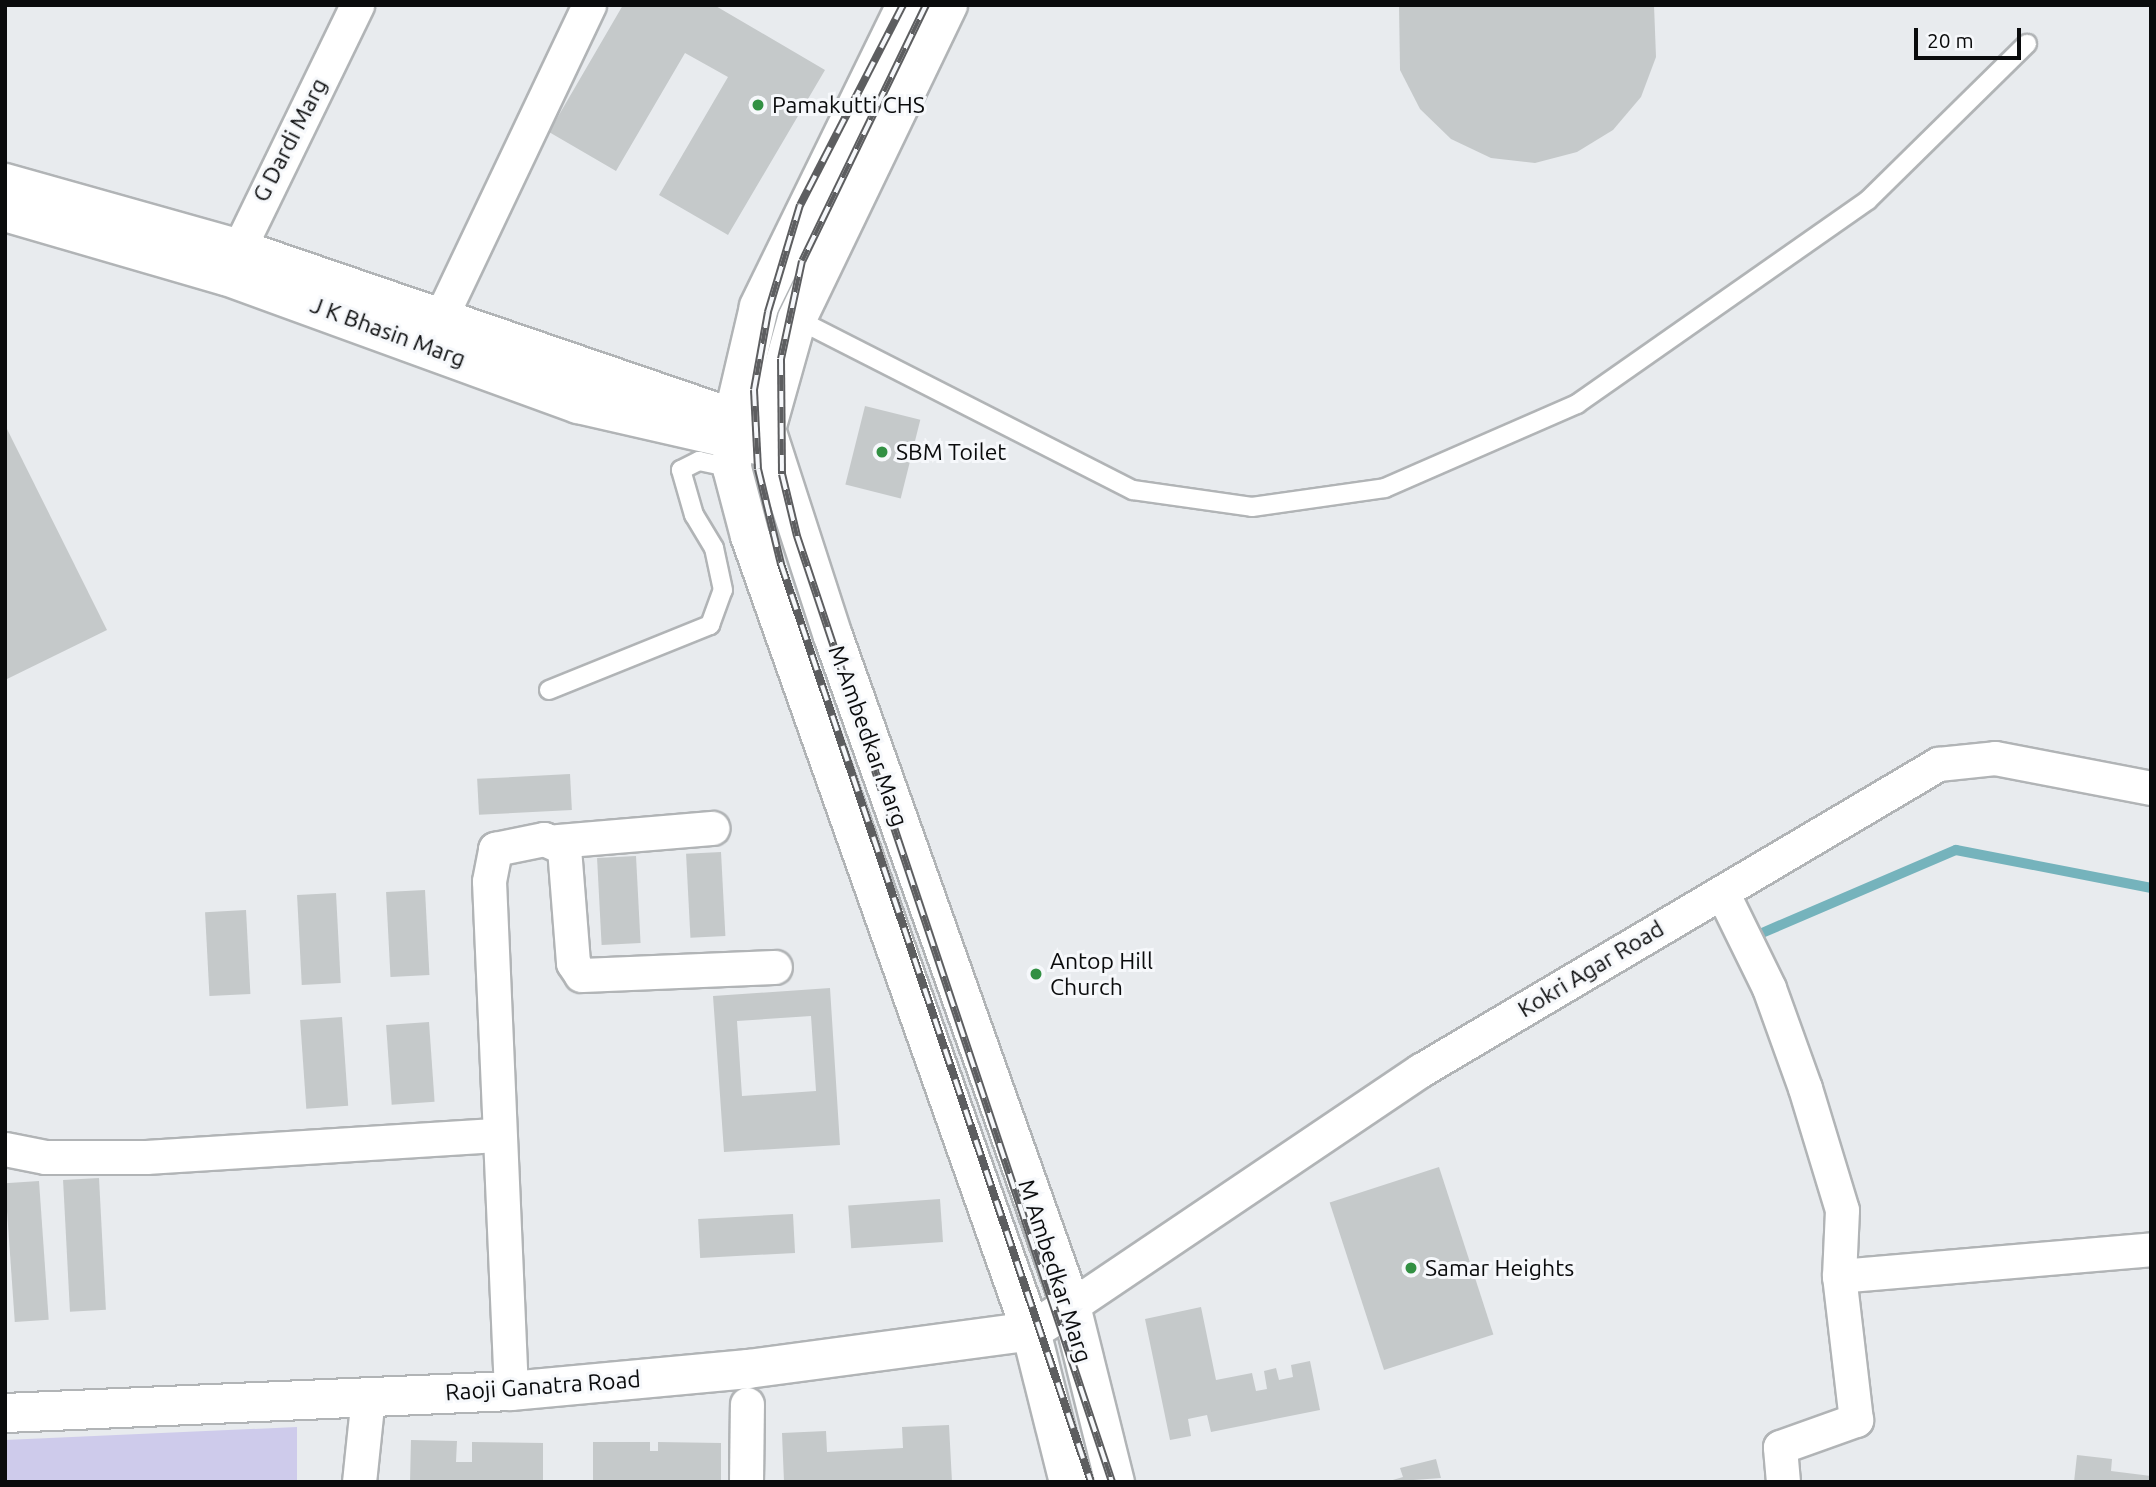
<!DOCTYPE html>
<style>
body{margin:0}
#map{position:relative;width:2156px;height:1487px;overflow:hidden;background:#e8ebee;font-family:Ubuntu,sans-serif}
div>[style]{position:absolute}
.green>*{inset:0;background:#cecbeb}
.stream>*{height:10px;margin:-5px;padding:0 5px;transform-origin:5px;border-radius:5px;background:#75b3bc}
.building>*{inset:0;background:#c5c9ca;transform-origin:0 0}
.roads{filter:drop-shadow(2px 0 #b1b4b6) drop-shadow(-2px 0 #b1b4b6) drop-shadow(0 2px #b1b4b6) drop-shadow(0 -2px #b1b4b6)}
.service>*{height:18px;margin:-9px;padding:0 9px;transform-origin:9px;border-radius:9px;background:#fff}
.minor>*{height:33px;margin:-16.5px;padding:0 16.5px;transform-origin:16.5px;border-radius:16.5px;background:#fff}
.tertiary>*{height:38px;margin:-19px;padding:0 19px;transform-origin:19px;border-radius:19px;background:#fff}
.secondary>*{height:38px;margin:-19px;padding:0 19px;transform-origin:19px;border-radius:19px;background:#fff}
.rail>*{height:8px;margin-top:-4px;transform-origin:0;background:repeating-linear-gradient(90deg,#f6f8fb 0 16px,#5d5e60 0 32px);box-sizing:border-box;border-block:2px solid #5d5e60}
.dots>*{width:19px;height:19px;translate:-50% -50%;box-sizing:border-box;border:4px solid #f6f8fb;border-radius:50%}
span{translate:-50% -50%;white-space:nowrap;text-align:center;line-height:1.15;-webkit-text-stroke:6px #f6f8fb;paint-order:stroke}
.poi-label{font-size:23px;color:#0a0b0c}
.left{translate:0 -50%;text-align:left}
.street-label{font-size:23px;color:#0a0b0c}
.frame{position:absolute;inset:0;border:7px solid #0a0b0c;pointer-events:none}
.scale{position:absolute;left:1914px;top:28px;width:107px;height:32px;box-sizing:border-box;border:4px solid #0a0b0c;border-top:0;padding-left:9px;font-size:21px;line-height:24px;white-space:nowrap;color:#0a0b0c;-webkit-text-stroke:5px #f6f8fb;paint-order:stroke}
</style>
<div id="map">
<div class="green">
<div style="clip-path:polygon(297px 1427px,297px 1482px,5px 1482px,5px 1440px)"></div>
</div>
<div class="stream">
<div style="left:1762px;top:933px;width:211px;rotate:-23.2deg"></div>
<div style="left:1956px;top:850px;width:199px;rotate:11deg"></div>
</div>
<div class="building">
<div style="clip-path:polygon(623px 5px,714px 5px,825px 70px,728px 235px,659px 195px,728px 77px,685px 53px,616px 171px,549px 132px)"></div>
<div style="clip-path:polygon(1399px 5px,1654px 5px,1656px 57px,1641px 97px,1613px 130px,1577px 152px,1535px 163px,1491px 158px,1451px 139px,1420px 109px,1400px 70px)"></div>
<div style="left:865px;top:406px;width:57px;height:81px;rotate:14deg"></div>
<div style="clip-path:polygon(5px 425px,107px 630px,5px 680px)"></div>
<div style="left:570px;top:774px;width:36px;height:93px;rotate:87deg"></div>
<div style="left:721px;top:852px;width:84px;height:35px;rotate:87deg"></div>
<div style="left:636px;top:856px;width:87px;height:39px;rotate:87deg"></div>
<div style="left:425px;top:890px;width:85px;height:39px;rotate:87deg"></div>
<div style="left:336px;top:893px;width:90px;height:39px;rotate:87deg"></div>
<div style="left:246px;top:910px;width:84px;height:41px;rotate:87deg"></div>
<div style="clip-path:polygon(evenodd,830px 988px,840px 1145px,724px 1152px,713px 996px,830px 988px,811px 1016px,816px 1091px,742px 1096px,737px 1021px,811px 1016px)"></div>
<div style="left:342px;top:1017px;width:89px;height:42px;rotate:86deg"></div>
<div style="left:429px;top:1022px;width:80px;height:43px;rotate:86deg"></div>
<div style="left:1439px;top:1167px;width:176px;height:115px;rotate:72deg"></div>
<div style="left:99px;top:1178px;width:132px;height:36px;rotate:87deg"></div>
<div style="left:39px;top:1181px;width:139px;height:34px;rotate:86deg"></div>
<div style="left:940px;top:1199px;width:43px;height:92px;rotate:86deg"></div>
<div style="left:793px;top:1214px;width:39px;height:95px;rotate:87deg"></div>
<div style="clip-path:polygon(1201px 1307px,1216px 1380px,1252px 1373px,1256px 1391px,1267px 1389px,1264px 1371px,1276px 1368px,1279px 1380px,1293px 1377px,1291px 1365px,1310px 1361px,1320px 1410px,1211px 1432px,1207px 1415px,1188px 1419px,1191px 1436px,1170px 1440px,1145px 1319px)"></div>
<div style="clip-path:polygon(949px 1425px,952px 1482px,784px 1482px,782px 1433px,826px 1431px,827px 1452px,903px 1448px,902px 1427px)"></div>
<div style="clip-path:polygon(411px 1440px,457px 1441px,456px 1462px,472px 1462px,472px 1442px,543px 1443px,543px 1482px,410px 1482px)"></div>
<div style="clip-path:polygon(593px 1442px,650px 1442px,650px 1451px,658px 1451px,658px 1442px,721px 1443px,721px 1482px,593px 1482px)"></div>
<div style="clip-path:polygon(2077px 1455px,2112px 1459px,2111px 1471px,2151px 1476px,2151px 1482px,2074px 1482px)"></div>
<div style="clip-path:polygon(1436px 1459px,1441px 1478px,1386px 1482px,1403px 1477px,1400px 1468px)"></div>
</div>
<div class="roads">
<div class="service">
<div style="left:797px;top:319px;width:377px;rotate:27deg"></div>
<div style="left:1133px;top:490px;width:120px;rotate:8.1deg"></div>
<div style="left:1252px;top:507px;width:134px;rotate:-8.1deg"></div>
<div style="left:1385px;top:488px;width:210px;rotate:-23.6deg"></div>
<div style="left:1577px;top:404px;width:355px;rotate:-35deg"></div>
<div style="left:1868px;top:200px;width:223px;rotate:-44.5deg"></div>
<div style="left:549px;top:690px;width:174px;rotate:-22deg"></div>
<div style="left:710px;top:625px;width:37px;rotate:-70deg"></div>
<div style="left:723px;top:590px;width:43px;rotate:-102.1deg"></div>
<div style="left:714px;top:548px;width:39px;rotate:-121deg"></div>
<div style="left:694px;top:515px;width:47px;rotate:-106.1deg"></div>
<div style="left:681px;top:470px;width:20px;rotate:-27deg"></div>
<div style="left:699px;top:461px;width:34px;rotate:12deg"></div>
</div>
<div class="minor">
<div style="left:227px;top:273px;width:298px;rotate:-64.1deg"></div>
<div style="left:429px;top:342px;width:373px;rotate:-64.6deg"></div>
<div style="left:557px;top:841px;width:156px;rotate:-4.8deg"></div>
<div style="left:1722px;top:892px;width:107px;rotate:63.9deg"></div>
<div style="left:1769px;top:988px;width:106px;rotate:70.2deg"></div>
<div style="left:1805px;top:1088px;width:127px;rotate:73.1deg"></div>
<div style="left:1842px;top:1210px;width:66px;rotate:92.6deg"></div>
<div style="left:1839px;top:1276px;width:313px;rotate:-4.9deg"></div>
<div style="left:5px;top:1149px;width:41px;rotate:11.3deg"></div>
<div style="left:45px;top:1157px;width:101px"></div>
<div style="left:146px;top:1157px;width:353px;rotate:-3.6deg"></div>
<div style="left:1071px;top:1306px;width:422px;rotate:-34deg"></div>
<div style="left:1421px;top:1070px;width:601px;rotate:-30.62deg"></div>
<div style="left:1938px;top:764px;width:57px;rotate:-6deg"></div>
<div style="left:1995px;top:758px;width:159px;rotate:10.9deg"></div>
<div style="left:511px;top:1391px;width:510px;rotate:-92.47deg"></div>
<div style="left:489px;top:881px;width:33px;rotate:-79deg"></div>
<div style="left:495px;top:849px;width:50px;rotate:-11.5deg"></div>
<div style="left:544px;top:839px;width:22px;rotate:24deg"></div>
<div style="left:564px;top:848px;width:115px;rotate:85.5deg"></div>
<div style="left:573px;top:963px;width:14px;rotate:56deg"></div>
<div style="left:581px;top:975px;width:194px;rotate:-2.4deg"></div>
<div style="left:359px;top:1482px;width:86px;rotate:-84deg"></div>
<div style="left:746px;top:1482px;width:78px;rotate:-89.3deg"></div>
<div style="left:1783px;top:1482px;width:35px;rotate:-95deg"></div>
<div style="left:1780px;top:1447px;width:81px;rotate:-19.6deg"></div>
<div style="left:1856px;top:1420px;width:145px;rotate:-96.7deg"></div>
</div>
<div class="tertiary">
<div style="left:5px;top:183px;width:240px;rotate:15.7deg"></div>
<div style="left:236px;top:248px;width:559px;rotate:18.89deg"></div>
<div style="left:5px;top:212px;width:230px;rotate:16.2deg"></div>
<div style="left:226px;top:276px;width:375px;rotate:20deg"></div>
<div style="left:578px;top:404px;width:193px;rotate:12.9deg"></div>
<div style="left:5px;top:1413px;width:506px;rotate:-2.49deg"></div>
<div style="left:511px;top:1391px;width:238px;rotate:-5.3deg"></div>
<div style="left:748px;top:1369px;width:286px;rotate:-7.6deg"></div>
<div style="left:1031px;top:1331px;width:47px;rotate:-32deg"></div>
</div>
<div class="secondary">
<div style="left:906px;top:5px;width:336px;rotate:116deg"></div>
<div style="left:759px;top:307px;width:114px;rotate:103.2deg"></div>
<div style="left:733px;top:418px;width:50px;rotate:91.1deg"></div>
<div style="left:732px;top:468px;width:70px;rotate:75.2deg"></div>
<div style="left:750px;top:536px;width:843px;rotate:70.53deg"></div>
<div style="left:1031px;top:1331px;width:156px;rotate:75.9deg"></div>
<div style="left:948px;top:5px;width:348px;rotate:115.7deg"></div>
<div style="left:797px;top:319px;width:114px;rotate:105.7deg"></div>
<div style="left:766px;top:429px;width:218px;rotate:72.1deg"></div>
<div style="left:833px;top:636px;width:711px;rotate:70.44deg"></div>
<div style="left:1071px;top:1306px;width:181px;rotate:76deg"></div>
</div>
</div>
<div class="rail">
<div style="left:903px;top:5px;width:225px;rotate:117.2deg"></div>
<div style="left:800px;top:205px;width:112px;rotate:106.7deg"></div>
<div style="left:768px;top:312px;width:79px;rotate:100.2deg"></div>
<div style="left:754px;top:390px;width:79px;rotate:87.1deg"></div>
<div style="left:758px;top:469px;width:98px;rotate:76.4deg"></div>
<div style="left:781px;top:564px;width:969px;rotate:71.34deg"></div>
<div style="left:926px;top:5px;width:284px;rotate:115.8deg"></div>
<div style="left:802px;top:261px;width:100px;rotate:102.1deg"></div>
<div style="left:781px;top:359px;width:115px;rotate:89.5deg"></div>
<div style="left:782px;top:474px;width:64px;rotate:76.4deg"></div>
<div style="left:797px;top:536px;width:997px;rotate:71.58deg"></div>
</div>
<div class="dots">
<div style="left:758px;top:105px;background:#329043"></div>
<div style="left:882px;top:452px;background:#329043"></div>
<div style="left:1036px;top:974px;background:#329043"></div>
<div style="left:1411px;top:1268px;background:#329043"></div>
</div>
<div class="poi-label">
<span class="left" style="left:772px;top:105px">Pamakutti CHS</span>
<span class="left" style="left:896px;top:452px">SBM Toilet</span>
<span class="left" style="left:1050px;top:974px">Antop Hill<br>Church</span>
<span class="left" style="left:1425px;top:1268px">Samar Heights</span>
</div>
<div class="street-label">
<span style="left:290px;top:140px;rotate:-63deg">G Dardi Marg</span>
<span style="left:388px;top:332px;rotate:20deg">J K Bhasin Marg</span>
<span style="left:868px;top:736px;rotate:70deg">M Ambedkar Marg</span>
<span style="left:1591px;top:969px;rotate:-31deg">Kokri Agar Road</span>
<span style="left:1055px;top:1271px;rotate:72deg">M Ambedkar Marg</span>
<span style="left:543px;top:1386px;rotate:-4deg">Raoji Ganatra Road</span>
</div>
<div class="frame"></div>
<div class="scale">20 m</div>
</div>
